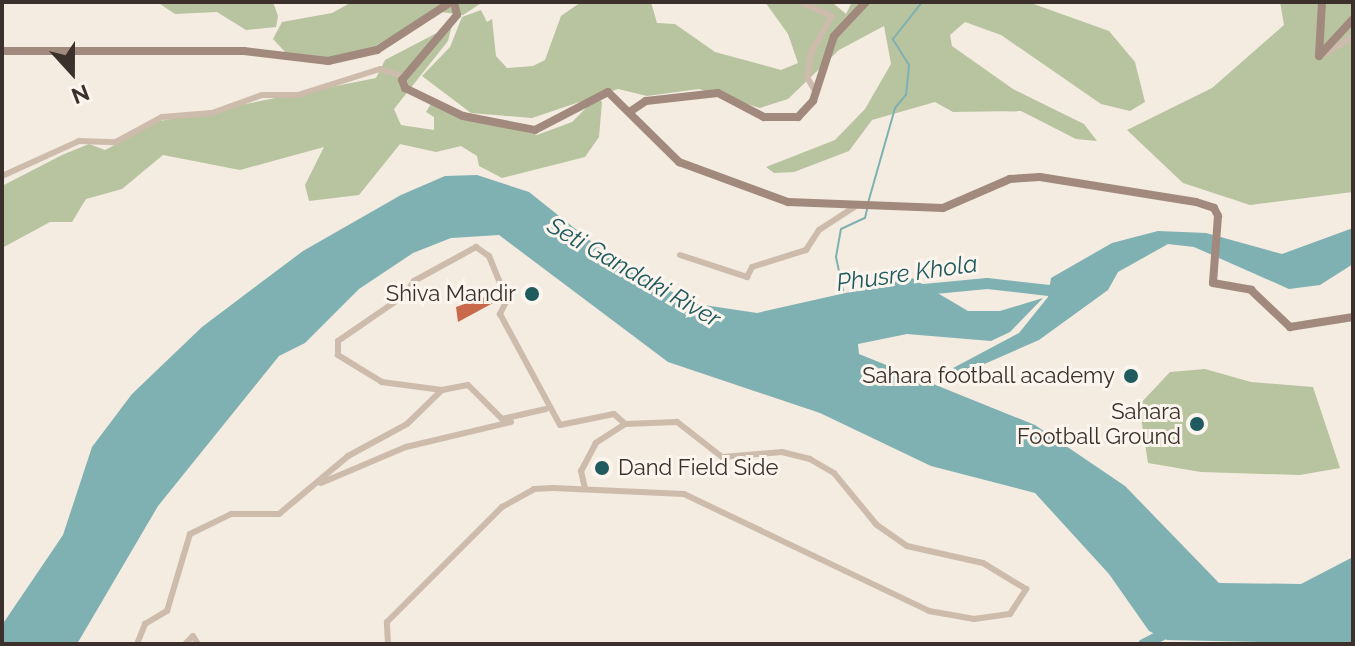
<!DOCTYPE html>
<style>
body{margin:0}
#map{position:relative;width:1355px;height:646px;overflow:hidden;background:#f4ebe1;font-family:Raleway,sans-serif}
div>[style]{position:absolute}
.green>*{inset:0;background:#b8c4a0}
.water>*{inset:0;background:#7fb0b2}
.stream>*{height:2px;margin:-1px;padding:0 1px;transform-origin:1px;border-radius:1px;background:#7fb0b2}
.river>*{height:11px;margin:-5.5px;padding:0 5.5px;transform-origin:5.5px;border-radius:5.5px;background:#7fb0b2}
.building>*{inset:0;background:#c8694b}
.street>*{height:6px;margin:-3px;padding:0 3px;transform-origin:3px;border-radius:3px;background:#cdbbac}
.secondary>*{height:8px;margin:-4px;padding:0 4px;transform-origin:4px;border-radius:4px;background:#a18a7d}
.dots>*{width:22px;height:22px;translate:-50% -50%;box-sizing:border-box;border:4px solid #fbf5ee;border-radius:50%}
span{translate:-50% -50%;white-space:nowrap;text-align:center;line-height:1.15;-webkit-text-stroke:6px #fbf5ee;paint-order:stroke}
.poi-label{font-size:22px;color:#3b302b}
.right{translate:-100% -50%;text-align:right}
.left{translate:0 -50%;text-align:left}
.water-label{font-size:24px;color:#1f5a5e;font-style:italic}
.frame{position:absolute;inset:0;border:4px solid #3b302b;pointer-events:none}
.north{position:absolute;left:32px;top:32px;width:80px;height:80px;-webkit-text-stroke:6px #fbf5ee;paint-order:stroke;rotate:159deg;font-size:22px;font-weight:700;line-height:32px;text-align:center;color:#3b302b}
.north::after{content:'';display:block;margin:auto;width:28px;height:36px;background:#3b302b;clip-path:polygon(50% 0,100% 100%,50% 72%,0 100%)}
</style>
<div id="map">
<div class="green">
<div style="clip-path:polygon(157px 2px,273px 2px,278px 16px,276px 27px,246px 30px,217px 12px,175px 14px)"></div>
<div style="clip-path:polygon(352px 2px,483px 2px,463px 15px,434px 11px,367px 51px,320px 59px,286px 53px,273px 39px,282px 22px,332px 13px)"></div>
<div style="clip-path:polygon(581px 2px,651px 2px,657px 23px,675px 24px,715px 52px,781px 70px,798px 63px,788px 34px,765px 2px,832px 2px,846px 14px,852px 2px,1028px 2px,1109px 31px,1135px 62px,1145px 102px,1130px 111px,1101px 104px,1001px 35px,965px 22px,950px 35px,952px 46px,1013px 89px,1084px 124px,1097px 141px,1076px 139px,1021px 111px,953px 112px,935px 102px,872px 120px,849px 151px,794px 172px,774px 173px,766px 167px,835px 140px,865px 109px,891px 64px,884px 26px,839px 50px,788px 99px,760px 108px,699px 89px,647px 96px,618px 89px,532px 118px,471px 113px,422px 76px,450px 47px,462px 17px,481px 10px,487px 22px,492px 19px,496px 56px,507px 68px,533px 66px,545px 60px,561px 16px)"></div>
<div style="clip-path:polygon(1280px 2px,1353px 2px,1353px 192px,1250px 205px,1183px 183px,1127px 130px,1212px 88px,1284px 25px)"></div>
<div style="clip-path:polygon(452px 25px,448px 41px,394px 109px,401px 125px,434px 130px,434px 117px,426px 112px,432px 102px,537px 135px,572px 122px,597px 97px,602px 102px,599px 137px,585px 157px,502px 178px,479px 166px,477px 156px,461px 146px,436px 152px,400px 144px,359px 195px,309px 201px,305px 185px,324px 147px,240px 170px,163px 155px,122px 189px,86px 199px,72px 222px,50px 222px,2px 248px,2px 186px,62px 155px,89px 144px,105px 150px,160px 121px,376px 78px,385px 60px)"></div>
<div style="clip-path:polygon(1205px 369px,1251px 382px,1313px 387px,1340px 468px,1300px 475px,1201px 472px,1148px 463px,1139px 405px,1170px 372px)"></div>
</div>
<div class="water">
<div style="clip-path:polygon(477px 175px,529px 192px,627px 270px,697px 304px,757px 313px,912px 278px,968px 311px,1000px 311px,1043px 298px,1010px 332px,991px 341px,907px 334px,858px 344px,859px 354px,1035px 425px,1125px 486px,1219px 583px,1301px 584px,1353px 557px,1353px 644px,1167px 640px,1149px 631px,1109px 574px,1035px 493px,931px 466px,820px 413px,668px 362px,499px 235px,451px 238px,413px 253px,359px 289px,305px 343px,279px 356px,158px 506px,77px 644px,2px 644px,2px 625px,63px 535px,92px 447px,132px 394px,202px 327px,303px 251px,401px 195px,445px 176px)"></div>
<div style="clip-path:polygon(1353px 228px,1353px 264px,1320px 285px,1289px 289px,1194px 247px,1168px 244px,1118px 272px,1108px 290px,1039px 340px,957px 376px,940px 375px,1019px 333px,1048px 297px,1051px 278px,1112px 243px,1158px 231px,1206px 233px,1282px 254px)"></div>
</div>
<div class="stream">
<div style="left:868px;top:203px;width:99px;rotate:-74.1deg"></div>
<div style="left:895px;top:108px;width:17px;rotate:-50deg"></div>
<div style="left:906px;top:95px;width:30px;rotate:-84deg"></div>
<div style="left:909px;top:65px;width:31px;rotate:-122deg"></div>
<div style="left:893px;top:39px;width:47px;rotate:-51.9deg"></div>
<div style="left:843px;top:290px;width:34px;rotate:-102deg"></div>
<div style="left:836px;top:257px;width:28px;rotate:-80deg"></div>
<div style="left:841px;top:229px;width:26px;rotate:-25deg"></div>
<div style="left:865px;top:218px;width:9px;rotate:-77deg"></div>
</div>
<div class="river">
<div style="left:913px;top:290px;width:74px;rotate:-5.4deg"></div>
<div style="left:987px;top:283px;width:62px;rotate:6.4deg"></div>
<div style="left:1049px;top:290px;width:14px;rotate:-17deg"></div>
<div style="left:1143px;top:644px;width:31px;rotate:-27deg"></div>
</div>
<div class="building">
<div style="clip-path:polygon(490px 295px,493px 303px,458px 322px,456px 307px)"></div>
</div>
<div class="street">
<div style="left:800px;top:2px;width:35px;rotate:24deg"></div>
<div style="left:832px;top:16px;width:39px;rotate:120deg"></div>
<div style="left:812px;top:50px;width:27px;rotate:100deg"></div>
<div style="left:807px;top:77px;width:16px;rotate:60deg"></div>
<div style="left:1326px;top:53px;width:31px;rotate:-31deg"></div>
<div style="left:2px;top:176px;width:85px;rotate:-24.4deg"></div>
<div style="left:79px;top:141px;width:37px;rotate:2deg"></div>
<div style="left:116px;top:142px;width:52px;rotate:-28.5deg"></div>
<div style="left:162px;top:117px;width:50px;rotate:-4.6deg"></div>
<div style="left:212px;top:113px;width:53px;rotate:-19.8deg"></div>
<div style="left:262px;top:95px;width:36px"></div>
<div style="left:298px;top:95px;width:86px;rotate:-17.6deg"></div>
<div style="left:380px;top:69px;width:24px;rotate:17deg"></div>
<div style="left:680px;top:255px;width:71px;rotate:18.2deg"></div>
<div style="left:747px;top:277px;width:11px;rotate:-63deg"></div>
<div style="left:752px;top:267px;width:57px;rotate:-17.5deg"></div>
<div style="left:806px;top:250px;width:24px;rotate:-57deg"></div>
<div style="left:819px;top:230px;width:48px;rotate:-33deg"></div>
<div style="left:442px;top:390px;width:61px;rotate:-172.4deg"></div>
<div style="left:382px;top:382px;width:52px;rotate:-148.5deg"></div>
<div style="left:338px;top:355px;width:14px;rotate:-90deg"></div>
<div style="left:338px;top:341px;width:81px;rotate:-34.5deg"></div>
<div style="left:405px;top:295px;width:17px;rotate:-57deg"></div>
<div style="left:414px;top:281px;width:71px;rotate:-28.7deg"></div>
<div style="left:476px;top:247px;width:16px;rotate:35deg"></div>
<div style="left:489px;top:256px;width:48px;rotate:67.8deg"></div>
<div style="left:507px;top:300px;width:16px;rotate:117deg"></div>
<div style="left:500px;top:314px;width:126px;rotate:61.6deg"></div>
<div style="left:560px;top:425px;width:55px;rotate:-11.5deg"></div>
<div style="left:614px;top:414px;width:15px;rotate:42deg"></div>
<div style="left:321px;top:483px;width:92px;rotate:-23deg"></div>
<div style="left:406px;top:447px;width:108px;rotate:-13.4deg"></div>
<div style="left:137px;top:644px;width:22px;rotate:-68deg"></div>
<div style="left:145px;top:624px;width:26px;rotate:-31deg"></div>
<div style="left:167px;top:611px;width:80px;rotate:-73.4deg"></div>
<div style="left:190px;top:534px;width:46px;rotate:-26deg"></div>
<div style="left:231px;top:514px;width:48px"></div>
<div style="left:279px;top:514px;width:90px;rotate:-40deg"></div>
<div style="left:348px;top:456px;width:67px;rotate:-28.5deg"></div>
<div style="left:407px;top:424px;width:49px;rotate:-44.2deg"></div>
<div style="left:442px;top:390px;width:26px;rotate:-11deg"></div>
<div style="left:468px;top:385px;width:48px;rotate:45deg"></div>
<div style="left:502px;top:419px;width:45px;rotate:-12.8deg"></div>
<div style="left:185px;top:644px;width:11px;rotate:-45deg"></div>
<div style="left:193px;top:636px;width:9px;rotate:58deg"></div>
<div style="left:388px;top:644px;width:22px;rotate:-93deg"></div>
<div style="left:387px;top:622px;width:163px;rotate:-45deg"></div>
<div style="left:502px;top:507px;width:37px;rotate:-29deg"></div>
<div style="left:534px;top:489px;width:19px;rotate:-3deg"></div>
<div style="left:553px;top:488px;width:131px;rotate:2.6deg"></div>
<div style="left:684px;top:494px;width:272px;rotate:25.5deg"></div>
<div style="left:929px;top:611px;width:46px;rotate:10.1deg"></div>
<div style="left:974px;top:619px;width:36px;rotate:-8deg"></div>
<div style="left:1010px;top:614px;width:30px;rotate:-57deg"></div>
<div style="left:1026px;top:589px;width:50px;rotate:-148.8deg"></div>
<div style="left:983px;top:563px;width:78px;rotate:-167.4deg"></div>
<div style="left:907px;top:546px;width:38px;rotate:-145deg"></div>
<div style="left:876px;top:524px;width:66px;rotate:-129.5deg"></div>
<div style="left:834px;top:473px;width:28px;rotate:-150deg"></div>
<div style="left:810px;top:459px;width:29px;rotate:-166deg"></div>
<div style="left:782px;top:452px;width:60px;rotate:175.2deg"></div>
<div style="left:722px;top:457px;width:57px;rotate:-142.1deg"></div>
<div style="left:677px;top:422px;width:52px;rotate:177.8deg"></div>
<div style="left:625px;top:424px;width:35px;rotate:147deg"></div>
<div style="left:596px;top:443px;width:32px;rotate:118deg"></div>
<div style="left:581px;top:471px;width:17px;rotate:77deg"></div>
</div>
<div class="secondary">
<div style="left:454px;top:2px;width:13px;rotate:77deg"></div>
<div style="left:457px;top:15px;width:85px;rotate:130.2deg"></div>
<div style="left:402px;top:80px;width:9px;rotate:69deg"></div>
<div style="left:405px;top:88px;width:64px;rotate:25.8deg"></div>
<div style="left:463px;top:116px;width:73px;rotate:11deg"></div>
<div style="left:535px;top:130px;width:82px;rotate:-27.5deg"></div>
<div style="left:608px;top:92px;width:100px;rotate:44.6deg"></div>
<div style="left:679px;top:162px;width:116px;rotate:20.2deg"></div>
<div style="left:788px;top:202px;width:155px;rotate:2.2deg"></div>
<div style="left:943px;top:208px;width:73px;rotate:-23.4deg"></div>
<div style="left:1010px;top:179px;width:30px;rotate:-4deg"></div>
<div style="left:1040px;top:177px;width:158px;rotate:9.1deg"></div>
<div style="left:1196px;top:202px;width:19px;rotate:18deg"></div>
<div style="left:1214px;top:208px;width:9px;rotate:63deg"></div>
<div style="left:1218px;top:216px;width:67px;rotate:94.3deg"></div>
<div style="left:1213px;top:283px;width:39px;rotate:10deg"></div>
<div style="left:1251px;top:290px;width:54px;rotate:43.5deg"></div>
<div style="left:1290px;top:327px;width:64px;rotate:-9deg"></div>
<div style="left:1322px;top:2px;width:54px;rotate:93.2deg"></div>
<div style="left:1319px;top:56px;width:50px;rotate:-47.4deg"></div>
<div style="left:2px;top:51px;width:242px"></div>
<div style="left:244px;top:51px;width:85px;rotate:6.8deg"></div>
<div style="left:328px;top:61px;width:50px;rotate:-12.7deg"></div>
<div style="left:377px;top:50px;width:88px;rotate:-33deg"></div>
<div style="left:631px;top:111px;width:18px;rotate:-34deg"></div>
<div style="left:646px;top:101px;width:72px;rotate:-6.3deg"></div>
<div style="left:718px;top:93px;width:52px;rotate:27.6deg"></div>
<div style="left:764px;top:117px;width:34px"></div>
<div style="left:798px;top:117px;width:22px;rotate:-47deg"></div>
<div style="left:813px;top:101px;width:68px;rotate:-72.1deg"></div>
<div style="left:834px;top:36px;width:47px;rotate:-46.7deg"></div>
</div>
<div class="dots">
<div style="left:532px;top:294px;background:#1f5a5e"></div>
<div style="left:1131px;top:376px;background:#1f5a5e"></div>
<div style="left:1197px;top:424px;background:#1f5a5e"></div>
<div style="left:602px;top:468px;background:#1f5a5e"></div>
</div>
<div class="poi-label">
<span class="right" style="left:516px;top:294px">Shiva Mandir</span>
<span class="right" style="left:1115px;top:376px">Sahara football academy</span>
<span class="right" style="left:1181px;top:424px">Sahara<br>Football Ground</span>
<span class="left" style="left:618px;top:468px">Dand Field Side</span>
</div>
<div class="water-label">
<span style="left:634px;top:272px;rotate:30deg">Seti Gandaki River</span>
<span style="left:907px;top:273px;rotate:-8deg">Phusre Khola</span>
</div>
<div class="frame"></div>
<div class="north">N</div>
</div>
